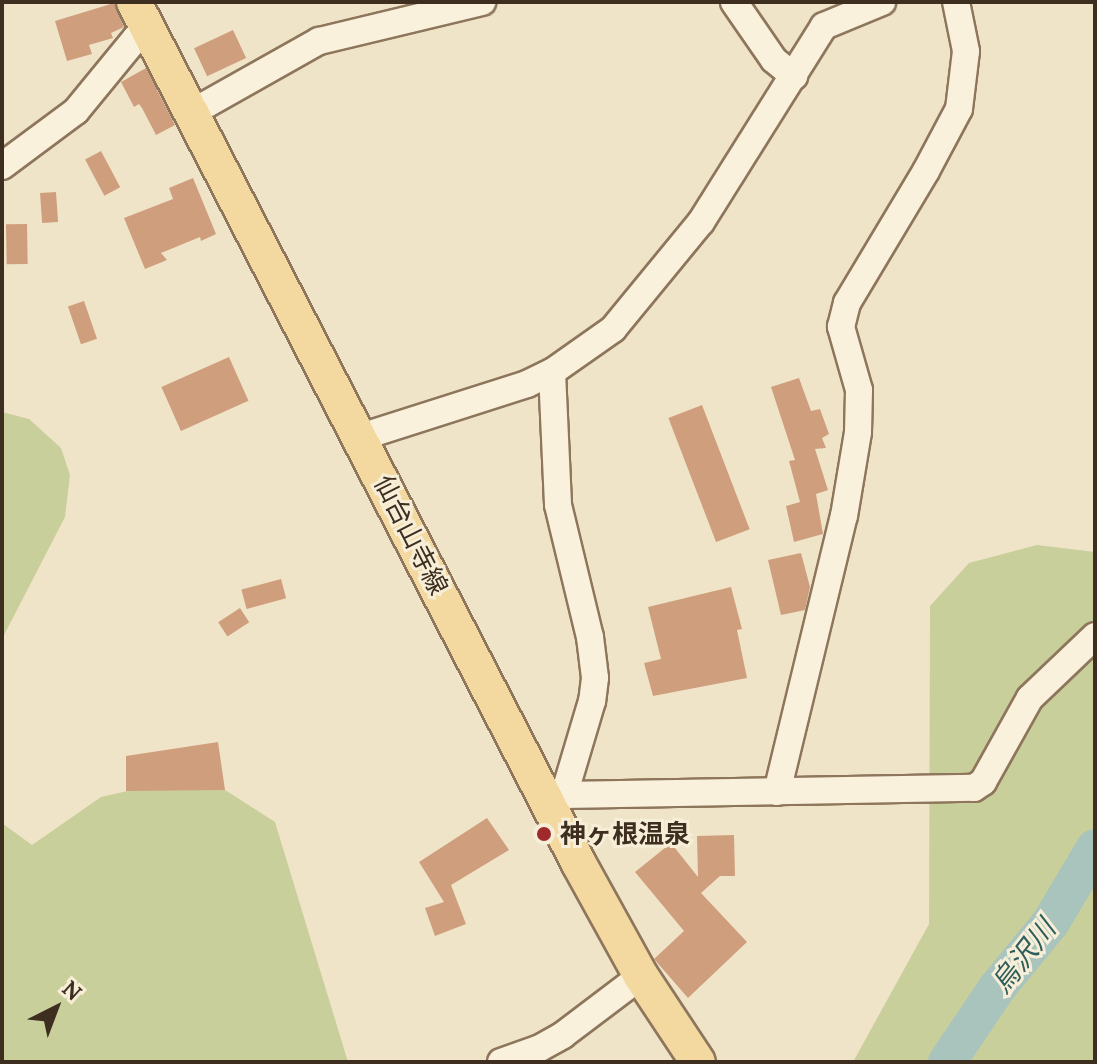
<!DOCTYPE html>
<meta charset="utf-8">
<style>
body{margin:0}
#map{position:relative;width:1097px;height:1064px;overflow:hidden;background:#f0e4c8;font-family:Lora,"Noto Sans JP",serif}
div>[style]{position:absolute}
.green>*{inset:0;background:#c9cf9b}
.river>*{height:38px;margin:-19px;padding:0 19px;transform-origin:19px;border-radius:19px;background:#a9c4bc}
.building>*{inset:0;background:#cf9f7d;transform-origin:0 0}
.roads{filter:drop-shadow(2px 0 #8d765c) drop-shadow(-2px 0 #8d765c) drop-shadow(0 2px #8d765c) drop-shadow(0 -2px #8d765c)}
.minor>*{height:26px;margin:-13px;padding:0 13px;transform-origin:13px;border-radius:13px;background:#faf1dc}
.major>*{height:34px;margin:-17px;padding:0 17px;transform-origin:17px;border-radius:17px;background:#f3d9a0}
.dots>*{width:22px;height:22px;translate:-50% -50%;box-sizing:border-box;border:4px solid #f7eed8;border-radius:50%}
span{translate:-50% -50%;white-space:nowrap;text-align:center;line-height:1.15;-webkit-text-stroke:6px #f7eed8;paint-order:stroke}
.street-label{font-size:26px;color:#3d2e20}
.poi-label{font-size:26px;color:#3d2e20;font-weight:700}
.left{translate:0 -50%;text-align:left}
.water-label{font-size:28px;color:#2f5d5a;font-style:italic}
.frame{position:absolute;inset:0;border:4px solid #3d2e20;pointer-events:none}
.north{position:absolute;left:16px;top:968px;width:80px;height:80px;-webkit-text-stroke:6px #f7eed8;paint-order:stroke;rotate:42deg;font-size:22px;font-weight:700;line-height:32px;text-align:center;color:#3d2e20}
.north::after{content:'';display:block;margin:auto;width:28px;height:36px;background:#3d2e20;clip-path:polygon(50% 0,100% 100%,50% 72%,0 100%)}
</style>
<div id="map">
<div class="green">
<div style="clip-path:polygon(2px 412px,29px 419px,61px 448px,70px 475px,65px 517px,2px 639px)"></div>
<div style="clip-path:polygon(1037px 545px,1095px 552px,1095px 1062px,853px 1062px,929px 924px,930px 606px,969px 563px)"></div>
<div style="clip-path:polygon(159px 784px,225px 790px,275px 822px,348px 1062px,2px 1062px,2px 823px,32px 845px,101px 797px)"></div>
</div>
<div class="river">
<div style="left:947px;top:1062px;width:89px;rotate:-56deg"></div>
<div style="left:997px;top:988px;width:85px;rotate:-50.7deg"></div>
<div style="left:1051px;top:922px;width:86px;rotate:-59.3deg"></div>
</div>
<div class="building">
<div style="clip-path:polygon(114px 3px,124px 27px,111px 33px,113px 38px,89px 45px,92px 54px,67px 61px,55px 21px)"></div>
<div style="left:233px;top:30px;width:31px;height:43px;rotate:65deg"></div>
<div style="clip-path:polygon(146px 68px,175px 125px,156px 135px,142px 108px,139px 104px,134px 107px,121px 82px)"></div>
<div style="left:101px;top:151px;width:41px;height:18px;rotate:62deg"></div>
<div style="clip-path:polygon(193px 178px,216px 234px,201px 241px,200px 237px,161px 253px,167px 260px,145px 269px,124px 218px,173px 199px,169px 188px)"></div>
<div style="left:56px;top:192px;width:30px;height:16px;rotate:86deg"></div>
<div style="left:27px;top:224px;width:40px;height:21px;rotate:89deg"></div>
<div style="left:84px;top:301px;width:40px;height:17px;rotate:71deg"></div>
<div style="left:229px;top:357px;width:48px;height:74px;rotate:66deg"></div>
<div style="clip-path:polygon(799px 378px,811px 411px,820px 409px,829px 434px,822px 438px,826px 448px,815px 449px,828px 490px,816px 494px,823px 534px,794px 542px,786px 506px,800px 502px,789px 461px,795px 460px,771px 387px)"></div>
<div style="left:702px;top:405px;width:133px;height:36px;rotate:69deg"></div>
<div style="clip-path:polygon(801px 553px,810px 587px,805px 610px,781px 615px,768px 560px)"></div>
<div style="left:281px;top:579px;width:20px;height:41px;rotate:75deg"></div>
<div style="clip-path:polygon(731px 587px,742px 629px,737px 630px,747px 678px,653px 696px,644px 663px,661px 659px,648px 607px)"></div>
<div style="left:240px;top:608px;width:17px;height:26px;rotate:57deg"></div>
<div style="clip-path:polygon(218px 742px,225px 790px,126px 791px,126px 756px)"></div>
<div style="clip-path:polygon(487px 818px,509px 850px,451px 885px,466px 924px,435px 936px,425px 908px,444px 902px,419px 862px)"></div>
<div style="clip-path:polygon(734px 835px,735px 876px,720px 876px,701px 893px,747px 942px,688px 998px,654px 959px,684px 931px,635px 872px,671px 843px,698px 877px,697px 836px)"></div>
</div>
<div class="roads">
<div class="minor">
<div style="left:734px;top:2px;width:70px;rotate:55.4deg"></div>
<div style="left:774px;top:60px;width:26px;rotate:39deg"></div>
<div style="left:191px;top:113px;width:147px;rotate:-29.4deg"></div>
<div style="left:319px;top:41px;width:168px;rotate:-13.5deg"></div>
<div style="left:2px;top:166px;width:92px;rotate:-36.6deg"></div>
<div style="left:76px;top:111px;width:94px;rotate:-50.6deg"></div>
<div style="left:136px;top:38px;width:15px;rotate:-20deg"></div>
<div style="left:552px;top:372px;width:133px;rotate:87.4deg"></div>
<div style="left:558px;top:505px;width:136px;rotate:76.4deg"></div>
<div style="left:590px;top:637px;width:41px;rotate:83deg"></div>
<div style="left:595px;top:678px;width:23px;rotate:97deg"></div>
<div style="left:592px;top:701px;width:98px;rotate:106.6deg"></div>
<div style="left:361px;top:437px;width:174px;rotate:-17.7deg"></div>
<div style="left:527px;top:384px;width:28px;rotate:-26deg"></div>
<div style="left:552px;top:372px;width:75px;rotate:-35.2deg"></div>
<div style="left:613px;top:329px;width:139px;rotate:-50.6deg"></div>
<div style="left:701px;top:222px;width:231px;rotate:-57.9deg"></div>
<div style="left:824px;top:26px;width:63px;rotate:-22.5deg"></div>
<div style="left:777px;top:792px;width:284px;rotate:-76.4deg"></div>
<div style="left:844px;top:516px;width:85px;rotate:-80.5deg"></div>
<div style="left:858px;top:432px;width:42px;rotate:-88.6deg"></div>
<div style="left:859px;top:390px;width:66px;rotate:-105.9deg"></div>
<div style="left:841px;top:327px;width:25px;rotate:-76deg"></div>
<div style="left:847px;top:303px;width:154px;rotate:-59.1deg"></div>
<div style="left:926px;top:171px;width:70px;rotate:-62deg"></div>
<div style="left:959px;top:109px;width:58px;rotate:-83.1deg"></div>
<div style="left:966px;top:51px;width:50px;rotate:-101.5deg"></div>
<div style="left:550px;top:803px;width:16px;rotate:-30deg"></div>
<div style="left:564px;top:795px;width:410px;rotate:-1deg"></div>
<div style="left:974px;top:788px;width:11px;rotate:-34deg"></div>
<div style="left:983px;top:782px;width:96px;rotate:-60.8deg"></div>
<div style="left:1030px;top:698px;width:90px;rotate:-43.6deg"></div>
<div style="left:501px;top:1062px;width:41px;rotate:-19.7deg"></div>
<div style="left:540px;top:1048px;width:26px;rotate:-29deg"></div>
<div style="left:563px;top:1035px;width:98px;rotate:-37.1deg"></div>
</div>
<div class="major">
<div style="left:134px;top:2px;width:968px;rotate:62.69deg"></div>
<div style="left:578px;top:862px;width:130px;rotate:61.1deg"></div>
<div style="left:641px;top:976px;width:103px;rotate:56.5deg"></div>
</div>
</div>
<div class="dots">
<div style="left:544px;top:834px;background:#9e2a2b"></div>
</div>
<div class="street-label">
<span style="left:411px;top:535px;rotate:63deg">仙台山寺線</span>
</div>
<div class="poi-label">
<span class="left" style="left:560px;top:834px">神ヶ根温泉</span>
</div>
<div class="water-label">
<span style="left:1023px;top:956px;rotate:-52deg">烏沢川</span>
</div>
<div class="frame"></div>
<div class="north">N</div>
</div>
